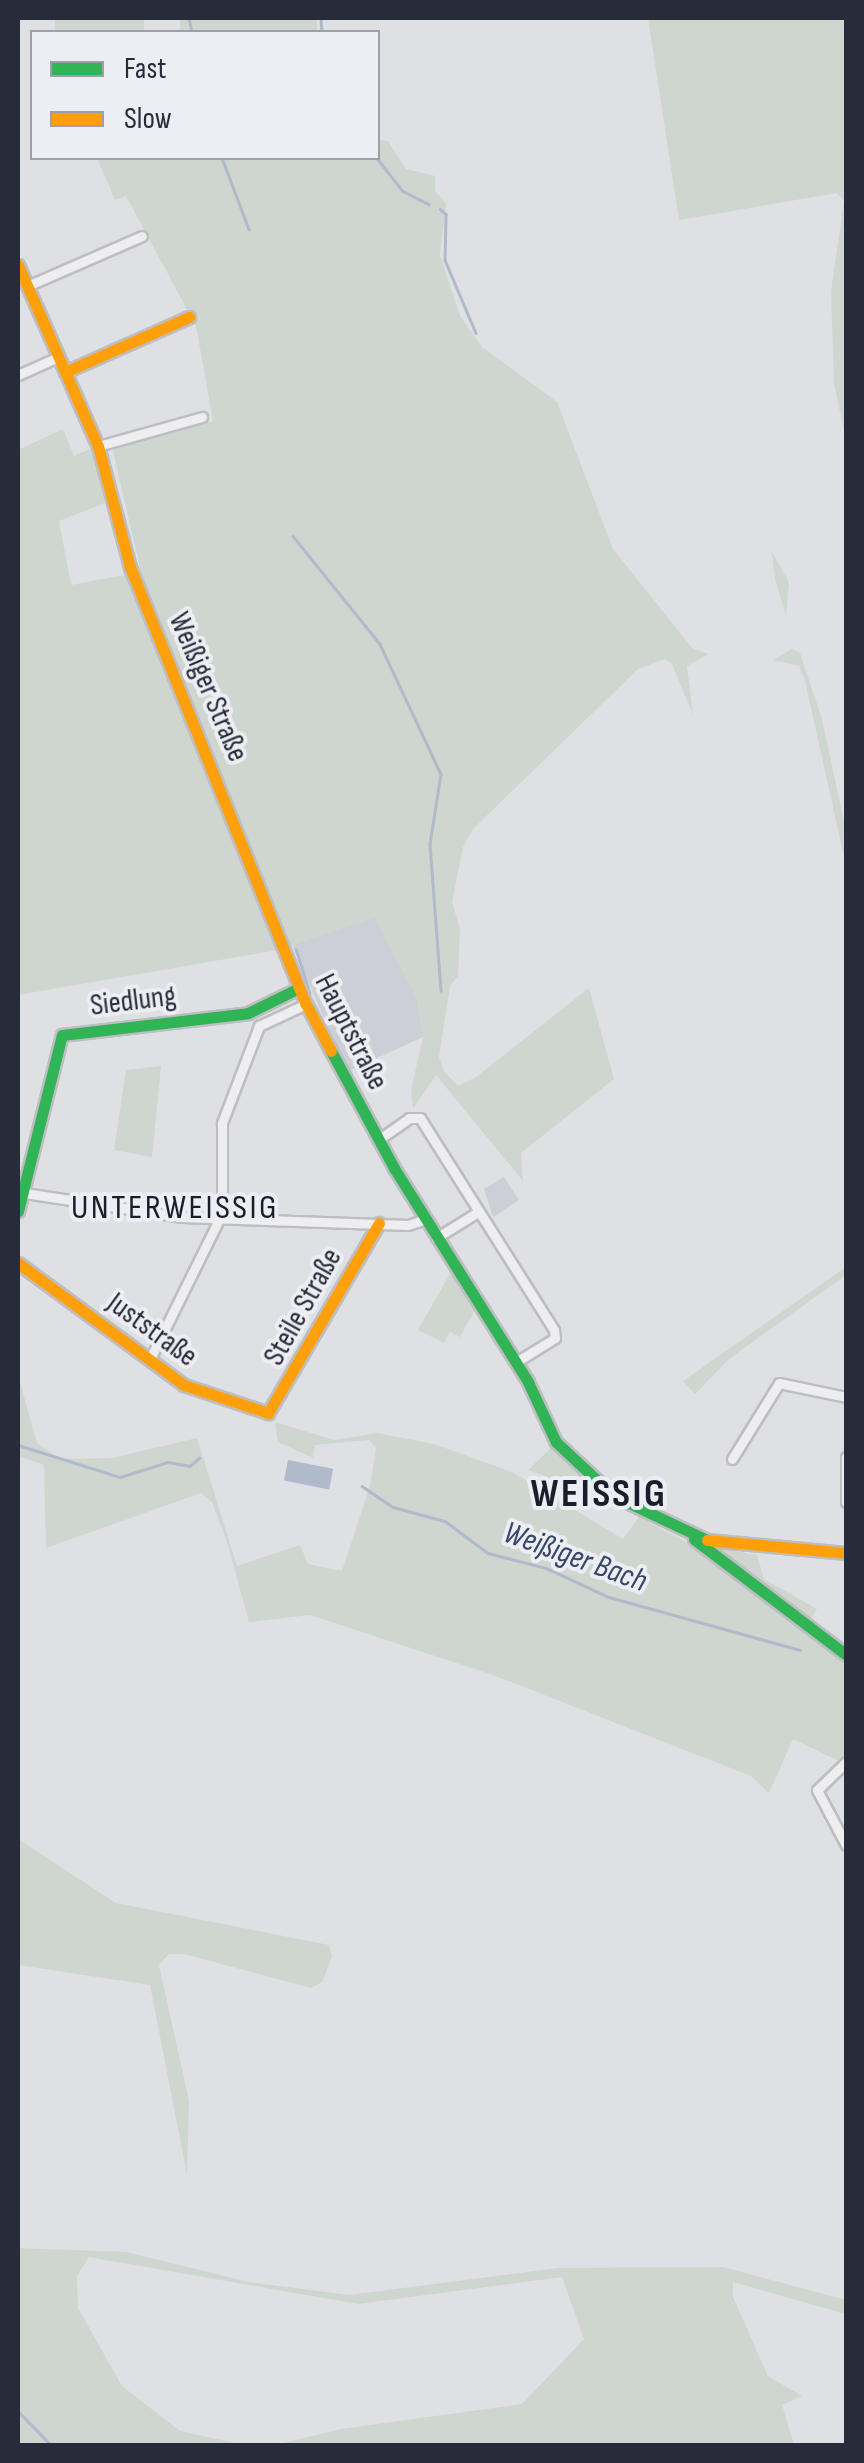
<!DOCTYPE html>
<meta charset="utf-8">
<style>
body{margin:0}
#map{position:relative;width:864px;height:2463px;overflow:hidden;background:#dfe0e3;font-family:"Sofia Sans Condensed",sans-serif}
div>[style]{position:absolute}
.built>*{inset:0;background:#cdcfd6}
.green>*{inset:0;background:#ced6cf;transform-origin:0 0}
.water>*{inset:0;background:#afbacb;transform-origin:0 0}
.stream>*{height:2.5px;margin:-1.25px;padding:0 1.25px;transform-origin:1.25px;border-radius:1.25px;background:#afbacb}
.roads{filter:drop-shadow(2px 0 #bdbec1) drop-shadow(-2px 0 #bdbec1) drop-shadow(0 2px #bdbec1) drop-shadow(0 -2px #bdbec1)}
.street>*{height:9px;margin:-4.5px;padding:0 4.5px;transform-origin:4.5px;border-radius:4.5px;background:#eeeef0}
.fast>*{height:11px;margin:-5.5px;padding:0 5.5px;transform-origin:5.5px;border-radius:5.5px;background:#30b455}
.slow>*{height:11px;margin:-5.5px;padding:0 5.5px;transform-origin:5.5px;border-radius:5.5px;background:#ff9f0a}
span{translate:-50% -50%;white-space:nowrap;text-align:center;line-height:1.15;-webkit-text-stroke:8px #eceef3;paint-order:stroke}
.street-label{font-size:30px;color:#282c3a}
.water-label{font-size:32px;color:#374769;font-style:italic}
.quarter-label{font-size:35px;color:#1a1e2a;letter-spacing:2.5px}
.district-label{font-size:40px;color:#1a1e2a;font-weight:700;letter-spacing:2.5px}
.frame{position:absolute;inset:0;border:20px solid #282c3a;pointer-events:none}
.legend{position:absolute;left:30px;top:30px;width:350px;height:130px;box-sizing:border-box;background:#eceef3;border:2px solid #9ea0a9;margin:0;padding:12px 18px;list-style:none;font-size:30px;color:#282c3a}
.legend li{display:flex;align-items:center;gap:20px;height:50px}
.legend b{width:50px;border:2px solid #9ea0a9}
</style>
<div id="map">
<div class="built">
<div style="clip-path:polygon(399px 874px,423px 1037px,347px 1072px,293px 946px)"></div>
<div style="clip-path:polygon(504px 1177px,519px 1200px,493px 1217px,484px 1189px)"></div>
</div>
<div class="green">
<div style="left:55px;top:18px;width:89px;height:14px"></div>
<div style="left:180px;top:18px;width:137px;height:14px"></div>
<div style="clip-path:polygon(648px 18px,846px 18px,846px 440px,834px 384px,831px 291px,844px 201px,837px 193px,679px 220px)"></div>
<div style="clip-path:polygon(378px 140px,388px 141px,406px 169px,435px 176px,435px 191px,446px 203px,440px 255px,460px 316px,482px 347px,557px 402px,613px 549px,692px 648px,709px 654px,687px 666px,693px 715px,672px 664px,665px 659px,638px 669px,473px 829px,463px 847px,452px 902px,460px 929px,458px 976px,450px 986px,439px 1057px,444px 1071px,458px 1086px,476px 1077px,589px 988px,614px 1079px,521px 1153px,523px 1181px,436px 1075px,413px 1109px,411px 1090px,423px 1037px,418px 1001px,375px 918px,278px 950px,18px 995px,18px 450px,63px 429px,74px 456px,92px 448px,105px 503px,59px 521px,71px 585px,141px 572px,112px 447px,213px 421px,196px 326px,126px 196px,115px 200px,97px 158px,378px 158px)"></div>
<div style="clip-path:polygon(772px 552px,789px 582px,786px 616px,775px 579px)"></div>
<div style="clip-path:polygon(792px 649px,800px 653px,822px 719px,846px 831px,846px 866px,805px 681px,799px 666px,773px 660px)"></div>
<div style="clip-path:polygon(161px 1066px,152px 1157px,114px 1150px,126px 1070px)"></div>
<div style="clip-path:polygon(846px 1267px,846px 1275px,729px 1359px,695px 1394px,683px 1381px)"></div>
<div style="clip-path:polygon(451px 1272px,475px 1310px,460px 1337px,450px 1332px,444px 1343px,418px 1330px)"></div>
<div style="clip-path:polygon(18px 1375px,37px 1443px,59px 1459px,112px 1458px,197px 1438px,237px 1566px,300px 1545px,308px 1564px,342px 1571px,370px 1486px,376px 1448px,369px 1440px,315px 1445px,313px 1458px,278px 1442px,275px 1422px,334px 1440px,377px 1433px,434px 1444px,512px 1472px,623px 1539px,639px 1517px,688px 1543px,846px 1662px,846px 1757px,841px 1762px,793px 1739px,769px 1793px,751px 1776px,493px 1675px,310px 1615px,249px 1622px,227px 1542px,212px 1502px,201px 1493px,46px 1548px,44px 1465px,18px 1456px)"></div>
<div style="clip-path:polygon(553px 1446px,609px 1497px,608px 1499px,528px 1470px)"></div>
<div style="clip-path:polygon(707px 1546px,757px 1555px,764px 1579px,817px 1609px,811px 1618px)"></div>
<div style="clip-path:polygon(18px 1839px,116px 1903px,329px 1945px,332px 1956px,322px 1982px,311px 1988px,184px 1954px,169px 1954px,159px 1965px,189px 2101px,187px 2175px,150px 1985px,18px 1965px)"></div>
<div style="clip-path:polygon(18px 2248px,126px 2252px,249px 2282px,349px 2295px,558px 2268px,723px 2267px,846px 2300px,846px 2314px,733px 2282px,733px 2297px,768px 2376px,802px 2396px,782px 2405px,794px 2445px,275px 2445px,341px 2429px,522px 2404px,584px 2339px,562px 2277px,358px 2304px,89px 2257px,77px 2276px,78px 2308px,122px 2386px,180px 2431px,244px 2445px,18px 2445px)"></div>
</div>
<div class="water">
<div style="left:288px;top:1460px;width:46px;height:21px;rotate:11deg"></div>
</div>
<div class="stream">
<div style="left:189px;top:18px;width:14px;rotate:78deg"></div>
<div style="left:321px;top:18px;width:14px;rotate:86deg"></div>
<div style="left:222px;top:158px;width:76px;rotate:69.2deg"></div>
<div style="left:377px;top:158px;width:42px;rotate:51.8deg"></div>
<div style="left:403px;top:191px;width:29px;rotate:27deg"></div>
<div style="left:440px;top:209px;width:8px;rotate:40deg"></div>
<div style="left:446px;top:214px;width:46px;rotate:91.2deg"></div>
<div style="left:445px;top:260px;width:79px;rotate:67deg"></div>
<div style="left:293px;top:536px;width:139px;rotate:51.1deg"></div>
<div style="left:380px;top:644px;width:144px;rotate:64.9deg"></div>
<div style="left:441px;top:774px;width:71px;rotate:98.9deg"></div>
<div style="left:430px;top:844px;width:147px;rotate:85.7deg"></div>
<div style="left:296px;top:949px;width:46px;rotate:72.3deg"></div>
<div style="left:18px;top:1445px;width:107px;rotate:17.4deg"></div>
<div style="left:120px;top:1477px;width:50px;rotate:-17.4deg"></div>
<div style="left:168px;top:1462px;width:22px;rotate:10deg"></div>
<div style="left:190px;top:1466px;width:12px;rotate:-42deg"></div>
<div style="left:362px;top:1486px;width:37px;rotate:34deg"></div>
<div style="left:393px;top:1507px;width:54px;rotate:15.1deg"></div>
<div style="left:445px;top:1521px;width:54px;rotate:36.7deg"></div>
<div style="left:488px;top:1553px;width:60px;rotate:14.5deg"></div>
<div style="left:546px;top:1568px;width:69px;rotate:24.7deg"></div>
<div style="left:609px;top:1597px;width:198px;rotate:15.5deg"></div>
<div style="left:18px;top:2411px;width:49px;rotate:45.8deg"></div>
</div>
<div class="roads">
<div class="street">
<div style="left:27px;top:286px;width:125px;rotate:-23.5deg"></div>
<div style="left:18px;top:375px;width:44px;rotate:-24.2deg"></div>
<div style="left:98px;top:446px;width:108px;rotate:-15.6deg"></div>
<div style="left:259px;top:1026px;width:52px;rotate:-25.1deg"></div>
<div style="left:378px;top:1140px;width:38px;rotate:-35deg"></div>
<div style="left:409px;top:1118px;width:11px"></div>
<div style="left:420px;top:1118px;width:251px;rotate:57.7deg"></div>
<div style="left:554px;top:1330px;width:8px;rotate:83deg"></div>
<div style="left:555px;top:1338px;width:46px;rotate:148.4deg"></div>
<div style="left:18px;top:1192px;width:166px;rotate:8.7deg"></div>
<div style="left:182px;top:1217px;width:226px;rotate:2deg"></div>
<div style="left:408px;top:1225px;width:18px;rotate:-19deg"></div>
<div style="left:436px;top:1238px;width:49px;rotate:-31.8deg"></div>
<div style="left:150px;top:1359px;width:163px;rotate:-63.7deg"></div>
<div style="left:222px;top:1213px;width:90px;rotate:-90deg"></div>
<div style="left:222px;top:1123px;width:104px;rotate:-69.1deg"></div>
<div style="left:846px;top:1457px;width:45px;rotate:90deg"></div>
<div style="left:732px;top:1459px;width:89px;rotate:-58.3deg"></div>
<div style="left:779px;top:1383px;width:68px;rotate:11.8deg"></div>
<div style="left:846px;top:1762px;width:40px;rotate:136deg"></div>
<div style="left:817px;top:1790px;width:62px;rotate:62.2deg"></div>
</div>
<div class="fast">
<div style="left:331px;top:1051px;width:133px;rotate:61.7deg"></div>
<div style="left:394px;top:1168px;width:252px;rotate:57.9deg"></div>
<div style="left:528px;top:1382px;width:66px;rotate:65deg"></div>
<div style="left:556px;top:1442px;width:79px;rotate:43deg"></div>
<div style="left:614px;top:1496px;width:103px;rotate:25.3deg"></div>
<div style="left:18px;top:1211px;width:181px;rotate:-76deg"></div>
<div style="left:62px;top:1035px;width:187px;rotate:-6.7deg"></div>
<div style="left:248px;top:1013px;width:57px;rotate:-26.1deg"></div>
<div style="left:694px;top:1539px;width:191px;rotate:37.3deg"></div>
</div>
<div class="slow">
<div style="left:18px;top:265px;width:198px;rotate:66.2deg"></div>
<div style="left:98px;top:446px;width:125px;rotate:75.2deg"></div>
<div style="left:130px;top:567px;width:471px;rotate:68.1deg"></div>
<div style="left:306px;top:1004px;width:53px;rotate:62deg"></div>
<div style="left:65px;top:372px;width:136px;rotate:-23.9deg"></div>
<div style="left:18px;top:1263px;width:206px;rotate:36.3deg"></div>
<div style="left:184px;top:1385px;width:89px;rotate:18.4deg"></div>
<div style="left:268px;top:1413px;width:220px;rotate:-59.7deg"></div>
<div style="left:707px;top:1540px;width:140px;rotate:5.3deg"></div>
</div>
</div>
<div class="street-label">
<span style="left:208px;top:687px;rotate:67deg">Weißiger Straße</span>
<span style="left:133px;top:1001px;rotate:-7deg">Siedlung</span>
<span style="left:351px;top:1032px;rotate:63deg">Hauptstraße</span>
<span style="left:303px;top:1307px;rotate:-61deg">Steile Straße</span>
<span style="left:152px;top:1330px;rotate:36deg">Juststraße</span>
</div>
<div class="water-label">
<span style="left:575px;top:1558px;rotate:20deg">Weißiger Bach</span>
</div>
<div class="quarter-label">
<span style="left:175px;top:1208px">UNTERWEISSIG</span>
</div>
<div class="district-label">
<span style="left:599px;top:1494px">WEISSIG</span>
</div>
<div class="frame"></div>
<ul class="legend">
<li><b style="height:12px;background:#30b455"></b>Fast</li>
<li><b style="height:12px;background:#ff9f0a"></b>Slow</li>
</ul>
</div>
